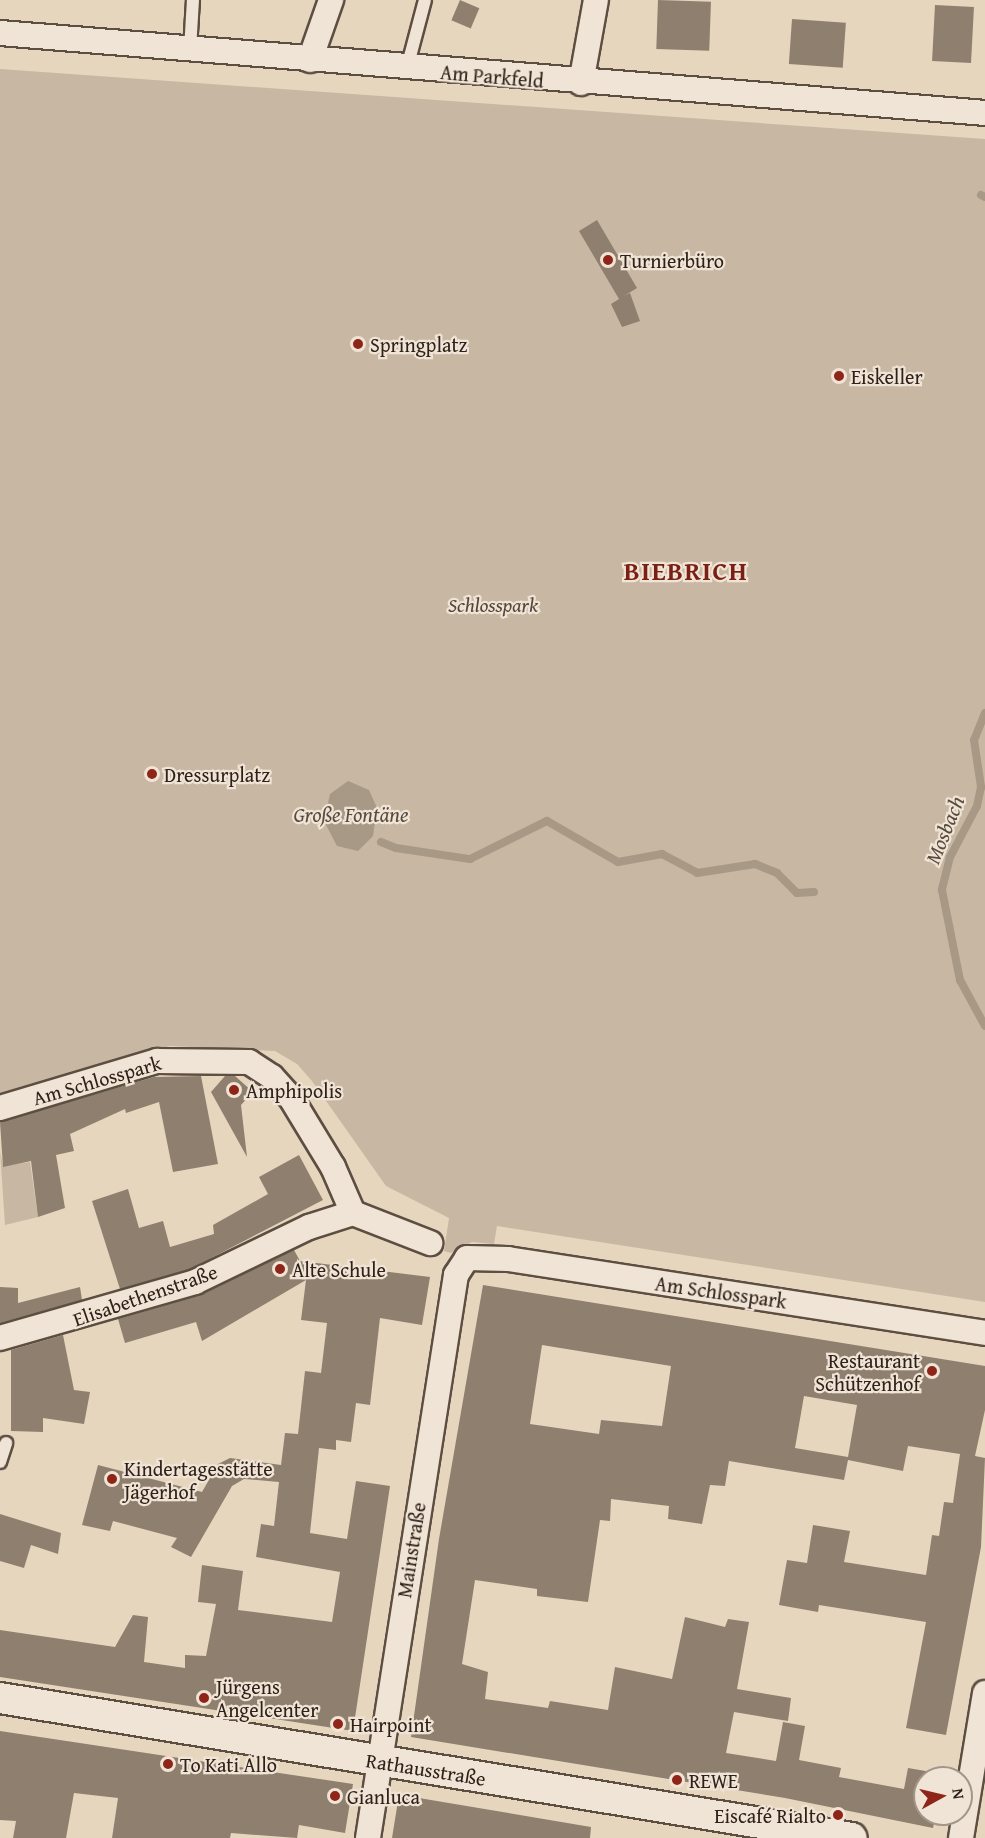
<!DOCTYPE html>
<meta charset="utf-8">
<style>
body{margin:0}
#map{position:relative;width:985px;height:1838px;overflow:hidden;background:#e7d6be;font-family:"Gentium Book Plus",serif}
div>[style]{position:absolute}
.green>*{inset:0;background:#c8b7a2}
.water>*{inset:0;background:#a89886}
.stream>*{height:8px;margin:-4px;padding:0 4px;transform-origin:4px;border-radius:4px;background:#a89886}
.building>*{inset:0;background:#8f7f6f;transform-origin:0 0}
.roads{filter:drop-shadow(2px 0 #5d4e42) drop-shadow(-2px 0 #5d4e42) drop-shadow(0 2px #5d4e42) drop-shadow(0 -2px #5d4e42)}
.service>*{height:12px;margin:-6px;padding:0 6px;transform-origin:6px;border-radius:6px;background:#efe4d5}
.minor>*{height:24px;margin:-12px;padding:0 12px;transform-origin:12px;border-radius:12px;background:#efe4d5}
.tertiary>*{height:30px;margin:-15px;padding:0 15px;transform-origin:15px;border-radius:15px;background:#efe4d5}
.dots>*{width:16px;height:16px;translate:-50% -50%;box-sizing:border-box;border:3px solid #efe4d5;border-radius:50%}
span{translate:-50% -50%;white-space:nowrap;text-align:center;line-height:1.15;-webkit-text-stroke:4.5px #efe4d5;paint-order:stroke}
.street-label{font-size:20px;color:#2f2119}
.poi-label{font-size:20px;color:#2f2119}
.left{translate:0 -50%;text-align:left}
.right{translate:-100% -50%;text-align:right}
.park-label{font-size:20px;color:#55463b;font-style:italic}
.water-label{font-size:21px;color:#594b3f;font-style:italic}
.district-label{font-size:26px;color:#7a1f14;font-weight:700;letter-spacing:1.5px}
.north{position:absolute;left:913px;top:1766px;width:60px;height:60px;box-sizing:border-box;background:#efe4d5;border:2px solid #a2968a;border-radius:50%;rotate:82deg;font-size:16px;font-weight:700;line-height:24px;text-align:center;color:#2f2119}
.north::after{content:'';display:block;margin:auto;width:21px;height:27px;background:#8f2418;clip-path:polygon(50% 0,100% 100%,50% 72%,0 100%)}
</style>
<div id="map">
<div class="green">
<div style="clip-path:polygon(0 69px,985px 139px,985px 1302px,497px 1226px,494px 1244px,472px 1242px,451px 1253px,444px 1251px,449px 1218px,386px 1186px,312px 1081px,297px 1064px,275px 1051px,170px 1046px,0 1094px)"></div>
<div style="clip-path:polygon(0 1151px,3px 1166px,30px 1162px,38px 1217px,5px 1225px)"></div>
</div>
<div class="water">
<div style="clip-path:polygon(348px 781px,369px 790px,377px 808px,373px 836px,358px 851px,337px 846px,324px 821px,330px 794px)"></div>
</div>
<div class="stream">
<div style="left:981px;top:195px;width:4px;rotate:27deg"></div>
<div style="left:985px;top:713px;width:29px;rotate:112deg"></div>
<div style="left:974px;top:740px;width:48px;rotate:81.5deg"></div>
<div style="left:981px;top:787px;width:19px;rotate:102deg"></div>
<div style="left:977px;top:806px;width:58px;rotate:117.9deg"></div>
<div style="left:950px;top:857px;width:34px;rotate:104deg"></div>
<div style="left:942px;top:890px;width:92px;rotate:78.7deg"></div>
<div style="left:960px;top:980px;width:52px;rotate:61.5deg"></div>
<div style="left:381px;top:842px;width:16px;rotate:22deg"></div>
<div style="left:396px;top:848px;width:75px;rotate:8.5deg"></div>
<div style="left:470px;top:859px;width:86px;rotate:-26.3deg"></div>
<div style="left:547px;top:821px;width:82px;rotate:30deg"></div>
<div style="left:618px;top:862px;width:45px;rotate:-10.3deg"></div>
<div style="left:662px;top:854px;width:40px;rotate:28deg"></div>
<div style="left:697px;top:873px;width:59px;rotate:-8.8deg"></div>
<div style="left:755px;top:864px;width:24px;rotate:22deg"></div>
<div style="left:777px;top:873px;width:28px;rotate:45deg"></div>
<div style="left:797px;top:893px;width:17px;rotate:-3deg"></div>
</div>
<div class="building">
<div style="left:460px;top:0;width:21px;height:22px;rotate:23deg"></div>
<div style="left:658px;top:0;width:53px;height:49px;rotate:2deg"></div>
<div style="left:935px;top:5px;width:39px;height:56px;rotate:3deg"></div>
<div style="left:792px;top:19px;width:54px;height:45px;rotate:4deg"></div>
<div style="clip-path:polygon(597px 220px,637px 288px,624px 296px,630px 293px,640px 321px,622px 327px,611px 304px,619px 299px,579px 231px)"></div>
<div style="clip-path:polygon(201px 1076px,218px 1164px,173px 1172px,159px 1102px,126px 1113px,125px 1109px,70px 1134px,74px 1151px,56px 1155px,65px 1208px,38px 1217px,31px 1161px,3px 1167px,0 1122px,154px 1077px)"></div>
<div style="clip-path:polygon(225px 1076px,235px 1076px,253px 1092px,241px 1105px,247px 1157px,211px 1092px)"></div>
<div style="clip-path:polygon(299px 1155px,323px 1200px,190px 1269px,120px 1289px,92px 1201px,128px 1189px,139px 1228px,163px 1221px,170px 1247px,214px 1234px,213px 1225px,268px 1194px,259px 1177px)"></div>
<div style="clip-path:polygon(294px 1250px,300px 1261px,430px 1277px,422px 1325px,380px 1318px,370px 1405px,356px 1403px,351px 1442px,336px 1440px,336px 1450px,319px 1448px,310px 1533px,347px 1539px,356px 1481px,390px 1486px,353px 1731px,0 1677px,0 1630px,115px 1647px,133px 1615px,148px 1617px,144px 1662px,185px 1668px,185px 1655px,206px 1656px,216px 1604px,198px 1602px,202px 1565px,243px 1571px,238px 1610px,332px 1622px,340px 1572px,256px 1557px,261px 1524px,274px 1526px,279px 1482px,244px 1479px,232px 1486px,191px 1557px,171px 1547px,177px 1538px,113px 1521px,110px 1531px,82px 1525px,98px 1465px,202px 1492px,218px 1464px,230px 1458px,281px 1465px,285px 1433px,298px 1434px,305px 1371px,321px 1373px,327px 1323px,301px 1320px,306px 1280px,202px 1341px,196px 1322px,125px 1343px,118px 1319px,201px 1295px)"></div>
<div style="clip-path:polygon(evenodd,483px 1285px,985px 1366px,985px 1410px,975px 1456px,985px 1458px,981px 1547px,946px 1735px,906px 1728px,926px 1622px,819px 1605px,818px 1612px,779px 1605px,787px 1560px,807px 1563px,813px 1525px,850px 1531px,844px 1562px,926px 1575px,932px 1535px,939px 1536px,944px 1502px,953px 1503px,960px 1454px,908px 1446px,903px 1471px,848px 1460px,844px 1480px,729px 1461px,725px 1486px,710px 1485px,702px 1524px,668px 1519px,669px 1506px,611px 1499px,610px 1521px,600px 1520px,588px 1602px,537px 1596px,537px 1589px,475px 1580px,462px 1664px,488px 1672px,485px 1699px,548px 1708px,550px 1701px,608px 1710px,615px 1667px,672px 1679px,685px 1617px,725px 1627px,728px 1619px,749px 1622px,737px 1689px,791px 1698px,788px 1721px,734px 1712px,726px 1753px,776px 1761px,783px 1722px,805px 1726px,799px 1760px,841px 1768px,839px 1777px,904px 1789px,908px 1768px,943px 1774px,925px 1778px,925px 1814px,936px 1814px,933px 1828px,785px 1798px,411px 1737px,439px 1539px,483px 1285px,542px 1345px,671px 1366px,662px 1426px,601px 1420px,599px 1434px,530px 1424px,542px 1345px,483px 1285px,804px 1396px,857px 1405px,848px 1457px,795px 1448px,804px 1396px)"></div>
<div style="clip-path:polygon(0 1287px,18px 1288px,18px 1303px,80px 1287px,82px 1300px,0 1323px)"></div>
<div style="clip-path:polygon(63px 1335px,74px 1390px,90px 1392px,84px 1424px,43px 1418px,43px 1432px,11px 1431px,11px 1350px)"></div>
<div style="clip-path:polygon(0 1514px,61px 1533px,58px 1554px,31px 1545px,24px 1568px,0 1561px)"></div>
<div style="clip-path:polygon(0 1731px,353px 1784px,345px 1833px,299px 1825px,297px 1838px,231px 1833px,230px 1838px,112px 1838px,118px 1798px,74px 1793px,66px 1838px,13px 1838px,16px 1821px,0 1820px)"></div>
<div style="clip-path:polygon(407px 1796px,591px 1827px,590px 1838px,392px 1838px,398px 1801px)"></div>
</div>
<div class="roads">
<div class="service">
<div style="left:190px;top:50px;width:50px;rotate:-86.6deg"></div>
<div style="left:407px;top:68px;width:70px;rotate:-75.2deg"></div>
<div style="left:0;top:1462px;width:20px;rotate:-72deg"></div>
</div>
<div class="minor">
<div style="left:0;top:33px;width:988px;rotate:4.64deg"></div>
<div style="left:310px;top:60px;width:64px;rotate:-70.7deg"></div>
<div style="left:581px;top:83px;width:84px;rotate:-79.8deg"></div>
<div style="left:0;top:1108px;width:164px;rotate:-16.7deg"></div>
<div style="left:157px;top:1061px;width:92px;rotate:0.6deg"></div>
<div style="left:249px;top:1062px;width:27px;rotate:33deg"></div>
<div style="left:272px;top:1077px;width:28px;rotate:48deg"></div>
<div style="left:291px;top:1098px;width:81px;rotate:58.7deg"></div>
<div style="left:333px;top:1167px;width:50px;rotate:66.5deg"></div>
<div style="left:353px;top:1213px;width:83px;rotate:21.3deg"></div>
<div style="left:0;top:1338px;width:203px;rotate:-16deg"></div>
<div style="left:195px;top:1282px;width:127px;rotate:-25.8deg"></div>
<div style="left:309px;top:1227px;width:46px;rotate:-17.7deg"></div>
<div style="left:368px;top:1838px;width:570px;rotate:-81.12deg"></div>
<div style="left:456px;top:1275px;width:20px;rotate:-57deg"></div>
<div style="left:467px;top:1258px;width:41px;rotate:1.4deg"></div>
<div style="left:508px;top:1259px;width:483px;rotate:8.8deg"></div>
<div style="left:961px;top:1838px;width:147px;rotate:-80.6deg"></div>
</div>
<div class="tertiary">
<div style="left:0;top:1698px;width:863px;rotate:9.33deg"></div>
</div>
</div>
<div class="dots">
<div style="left:608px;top:260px;background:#8f2418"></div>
<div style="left:358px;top:344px;background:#8f2418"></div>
<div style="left:839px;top:376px;background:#8f2418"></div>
<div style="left:152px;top:774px;background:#8f2418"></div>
<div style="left:234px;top:1090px;background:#8f2418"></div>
<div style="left:280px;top:1269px;background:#8f2418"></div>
<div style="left:932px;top:1371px;background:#8f2418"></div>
<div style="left:112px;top:1479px;background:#8f2418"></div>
<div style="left:204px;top:1698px;background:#8f2418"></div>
<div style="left:338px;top:1724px;background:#8f2418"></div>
<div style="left:168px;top:1764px;background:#8f2418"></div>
<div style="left:677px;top:1780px;background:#8f2418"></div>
<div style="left:335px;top:1796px;background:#8f2418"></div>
<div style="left:838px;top:1815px;background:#8f2418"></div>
</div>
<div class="street-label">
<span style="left:492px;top:76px;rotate:5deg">Am Parkfeld</span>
<span style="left:97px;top:1080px;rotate:-16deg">Am Schlosspark</span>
<span style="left:721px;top:1292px;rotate:8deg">Am Schlosspark</span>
<span style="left:145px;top:1295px;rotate:-19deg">Elisabethenstraße</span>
<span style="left:411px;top:1550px;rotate:-81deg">Mainstraße</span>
<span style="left:426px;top:1769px;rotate:9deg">Rathausstraße</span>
</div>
<div class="poi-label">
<span class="left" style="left:620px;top:260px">Turnierbüro</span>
<span class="left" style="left:370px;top:344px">Springplatz</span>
<span class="left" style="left:851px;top:376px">Eiskeller</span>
<span class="left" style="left:164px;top:774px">Dressurplatz</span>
<span class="left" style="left:246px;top:1090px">Amphipolis</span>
<span class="left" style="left:292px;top:1269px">Alte Schule</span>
<span class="right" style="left:920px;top:1372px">Restaurant<br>Schützenhof</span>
<span class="left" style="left:124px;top:1480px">Kindertagesstätte<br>Jägerhof</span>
<span class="left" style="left:216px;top:1698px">Jürgens<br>Angelcenter</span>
<span class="left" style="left:350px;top:1724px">Hairpoint</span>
<span class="left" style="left:180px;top:1764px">To Kati Allo</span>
<span class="left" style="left:689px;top:1780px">REWE</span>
<span class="left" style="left:347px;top:1796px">Gianluca</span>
<span class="right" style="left:826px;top:1815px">Eiscafé Rialto</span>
</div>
<div class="park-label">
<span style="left:493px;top:604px">Schlosspark</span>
</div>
<div class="water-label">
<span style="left:351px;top:815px">Große Fontäne</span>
<span style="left:945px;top:830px;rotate:-68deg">Mosbach</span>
</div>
<div class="district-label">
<span style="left:686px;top:571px">BIEBRICH</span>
</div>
<div class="north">N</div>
</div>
